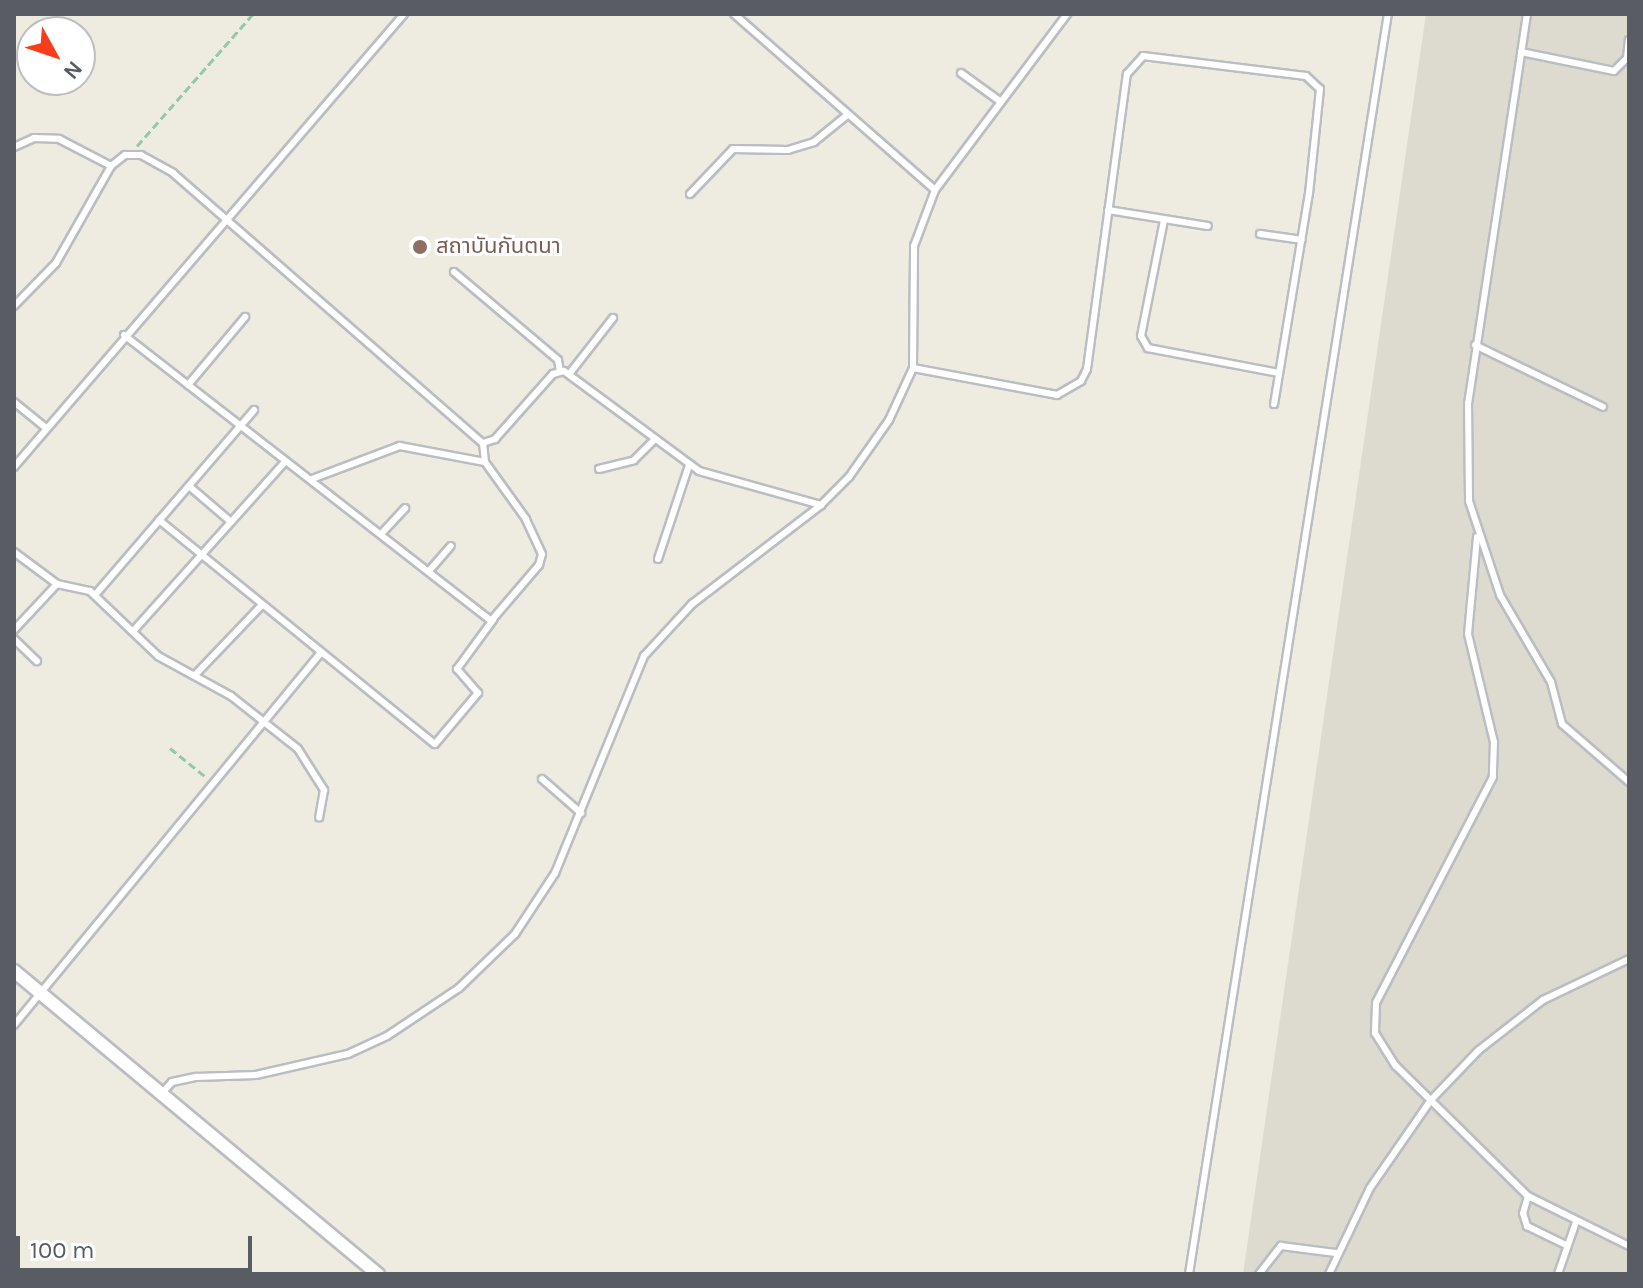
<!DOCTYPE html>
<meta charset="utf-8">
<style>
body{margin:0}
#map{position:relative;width:1643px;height:1288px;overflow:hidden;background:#eeece0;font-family:Karla,"Noto Sans Thai",sans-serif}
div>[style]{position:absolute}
.education>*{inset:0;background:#dddbcf}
.path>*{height:3px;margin-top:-1.5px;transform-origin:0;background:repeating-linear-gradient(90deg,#93c9a6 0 8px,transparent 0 12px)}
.roads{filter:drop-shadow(2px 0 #bbbdc3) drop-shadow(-2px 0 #bbbdc3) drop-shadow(0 2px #bbbdc3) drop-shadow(0 -2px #bbbdc3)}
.service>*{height:6px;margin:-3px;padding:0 3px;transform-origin:3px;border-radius:3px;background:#fff}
.minor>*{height:12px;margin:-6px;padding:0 6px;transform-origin:6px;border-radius:6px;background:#fff}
.dots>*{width:22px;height:22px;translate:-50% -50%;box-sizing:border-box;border:4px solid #fff;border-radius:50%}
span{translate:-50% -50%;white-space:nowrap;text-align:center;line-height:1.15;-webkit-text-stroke:6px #fff;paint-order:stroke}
.education-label{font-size:22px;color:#785e54}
.left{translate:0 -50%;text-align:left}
.frame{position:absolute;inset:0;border:16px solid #595d63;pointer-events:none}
.north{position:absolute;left:16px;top:16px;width:80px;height:80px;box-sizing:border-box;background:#fff;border:2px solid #bdbec1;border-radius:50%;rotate:130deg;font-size:22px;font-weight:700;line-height:32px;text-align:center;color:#595d63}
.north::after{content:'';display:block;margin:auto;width:28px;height:36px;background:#f73d1c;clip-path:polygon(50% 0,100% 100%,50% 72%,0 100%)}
.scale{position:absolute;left:16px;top:1236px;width:236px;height:36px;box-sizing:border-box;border:4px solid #595d63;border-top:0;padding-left:10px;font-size:24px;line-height:28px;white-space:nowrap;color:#595d63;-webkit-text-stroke:6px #fff;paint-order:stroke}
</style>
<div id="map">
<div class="education">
<div style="clip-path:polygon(1426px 14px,1629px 14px,1629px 1274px,1243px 1274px)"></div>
</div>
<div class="path">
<div style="left:137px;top:146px;width:176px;rotate:-48.7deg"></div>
<div style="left:170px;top:748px;width:46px;rotate:38.9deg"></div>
</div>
<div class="roads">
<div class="service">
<div style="left:734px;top:14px;width:267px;rotate:41.2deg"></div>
<div style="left:1527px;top:14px;width:393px;rotate:98.6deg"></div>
<div style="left:1468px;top:403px;width:98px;rotate:89.4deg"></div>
<div style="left:1469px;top:501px;width:99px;rotate:71.7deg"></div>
<div style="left:1500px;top:595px;width:101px;rotate:59.6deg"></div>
<div style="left:1551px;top:682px;width:43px;rotate:75.3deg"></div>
<div style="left:1562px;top:724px;width:89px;rotate:40.9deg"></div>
<div style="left:1521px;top:52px;width:95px;rotate:11.5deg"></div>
<div style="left:1614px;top:71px;width:18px;rotate:-45deg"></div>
<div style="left:1627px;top:58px;width:18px;rotate:-84deg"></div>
<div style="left:961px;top:73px;width:49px;rotate:35.9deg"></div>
<div style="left:14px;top:147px;width:22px;rotate:-24deg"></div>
<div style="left:34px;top:138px;width:25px;rotate:2deg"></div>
<div style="left:59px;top:139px;width:59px;rotate:27.4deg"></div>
<div style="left:690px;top:194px;width:62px;rotate:-46.3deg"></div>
<div style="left:733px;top:149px;width:55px;rotate:1deg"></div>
<div style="left:788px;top:150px;width:27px;rotate:-17deg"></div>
<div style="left:814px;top:142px;width:41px;rotate:-39.1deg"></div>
<div style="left:1108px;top:210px;width:101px;rotate:9.1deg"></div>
<div style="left:1164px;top:220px;width:118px;rotate:101.2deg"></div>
<div style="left:1141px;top:336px;width:14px;rotate:60deg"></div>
<div style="left:1148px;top:348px;width:133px;rotate:10.8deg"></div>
<div style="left:1260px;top:234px;width:42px;rotate:8.1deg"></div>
<div style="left:454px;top:272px;width:136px;rotate:40.2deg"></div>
<div style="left:558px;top:360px;width:11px;rotate:80deg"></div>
<div style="left:14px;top:306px;width:60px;rotate:-45.7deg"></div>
<div style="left:56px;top:263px;width:112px;rotate:-60.4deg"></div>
<div style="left:111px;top:166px;width:18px;rotate:-38deg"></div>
<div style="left:125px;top:155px;width:16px"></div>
<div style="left:141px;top:155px;width:37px;rotate:29deg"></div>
<div style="left:173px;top:173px;width:411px;rotate:41.1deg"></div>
<div style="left:483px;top:443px;width:13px;rotate:-18deg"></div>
<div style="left:495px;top:439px;width:87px;rotate:-48.3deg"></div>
<div style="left:553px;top:374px;width:11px;rotate:-15deg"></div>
<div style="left:564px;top:371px;width:168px;rotate:36.5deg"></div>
<div style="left:699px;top:471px;width:127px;rotate:15.6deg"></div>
<div style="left:124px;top:335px;width:465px;rotate:37.9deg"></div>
<div style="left:491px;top:621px;width:74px;rotate:-49.4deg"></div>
<div style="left:539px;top:565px;width:11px;rotate:-75deg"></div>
<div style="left:542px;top:554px;width:38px;rotate:-115deg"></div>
<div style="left:526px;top:519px;width:70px;rotate:-125.7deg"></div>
<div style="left:485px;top:462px;width:19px;rotate:-96deg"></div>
<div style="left:1475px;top:345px;width:142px;rotate:25.8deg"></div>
<div style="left:913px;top:368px;width:147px;rotate:10.6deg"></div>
<div style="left:1057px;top:395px;width:28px;rotate:-30deg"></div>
<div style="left:1081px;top:381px;width:13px;rotate:-63deg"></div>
<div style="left:1087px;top:369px;width:298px;rotate:-82.3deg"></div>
<div style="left:1127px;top:74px;width:24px;rotate:-48deg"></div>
<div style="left:1143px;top:56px;width:164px;rotate:7deg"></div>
<div style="left:1306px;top:76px;width:19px;rotate:43deg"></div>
<div style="left:1320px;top:89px;width:105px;rotate:96deg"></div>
<div style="left:1309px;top:193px;width:214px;rotate:99.4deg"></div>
<div style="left:570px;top:373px;width:70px;rotate:-52deg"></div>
<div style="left:188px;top:385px;width:89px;rotate:-50deg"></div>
<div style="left:14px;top:402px;width:41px;rotate:39.1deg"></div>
<div style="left:14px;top:467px;width:598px;rotate:-49.27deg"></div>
<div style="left:599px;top:469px;width:36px;rotate:-14deg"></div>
<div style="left:634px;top:460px;width:30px;rotate:-45deg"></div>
<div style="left:312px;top:479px;width:94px;rotate:-20.6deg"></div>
<div style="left:400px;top:446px;width:86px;rotate:10.7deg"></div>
<div style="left:189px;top:486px;width:55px;rotate:40.6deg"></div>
<div style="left:159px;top:520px;width:355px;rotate:39.1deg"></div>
<div style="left:435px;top:744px;width:67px;rotate:-49.9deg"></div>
<div style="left:478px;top:693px;width:32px;rotate:-131deg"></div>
<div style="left:457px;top:669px;width:61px;rotate:-53.7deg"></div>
<div style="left:382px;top:533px;width:34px;rotate:-47deg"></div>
<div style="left:1477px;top:537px;width:97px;rotate:95.3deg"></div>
<div style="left:1468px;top:634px;width:111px;rotate:76.5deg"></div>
<div style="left:1494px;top:742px;width:35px;rotate:92deg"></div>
<div style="left:1493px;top:777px;width:254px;rotate:117.4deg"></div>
<div style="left:1376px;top:1003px;width:30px;rotate:92deg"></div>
<div style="left:1375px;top:1033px;width:39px;rotate:58deg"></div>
<div style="left:1396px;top:1066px;width:185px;rotate:44.6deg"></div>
<div style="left:1528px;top:1196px;width:113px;rotate:26.3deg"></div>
<div style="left:14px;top:552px;width:54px;rotate:36.7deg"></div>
<div style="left:57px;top:584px;width:34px;rotate:12deg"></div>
<div style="left:90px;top:591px;width:94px;rotate:43.7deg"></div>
<div style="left:158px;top:656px;width:83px;rotate:28.7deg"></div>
<div style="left:231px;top:696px;width:85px;rotate:38.3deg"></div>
<div style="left:298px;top:749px;width:49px;rotate:57.6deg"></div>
<div style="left:324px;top:790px;width:28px;rotate:100deg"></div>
<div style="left:658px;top:559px;width:99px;rotate:-71.7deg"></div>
<div style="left:429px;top:571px;width:33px;rotate:-49deg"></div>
<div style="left:95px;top:595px;width:244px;rotate:-49.3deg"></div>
<div style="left:135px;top:629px;width:224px;rotate:-48.1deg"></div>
<div style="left:14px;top:630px;width:63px;rotate:-46.9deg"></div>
<div style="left:14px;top:639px;width:32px;rotate:44deg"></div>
<div style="left:195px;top:675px;width:97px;rotate:-46.3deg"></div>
<div style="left:542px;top:779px;width:52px;rotate:41.1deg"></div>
<div style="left:14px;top:1025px;width:482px;rotate:-50.5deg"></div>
<div style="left:161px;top:1094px;width:16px;rotate:-47deg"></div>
<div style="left:172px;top:1082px;width:25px;rotate:-12deg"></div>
<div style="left:196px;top:1077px;width:60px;rotate:-1.9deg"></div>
<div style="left:256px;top:1075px;width:94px;rotate:-12.9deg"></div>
<div style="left:348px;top:1054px;width:43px;rotate:-24.8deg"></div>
<div style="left:387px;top:1036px;width:87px;rotate:-33.7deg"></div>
<div style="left:459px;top:988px;width:78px;rotate:-44deg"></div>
<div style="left:515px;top:934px;width:73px;rotate:-56.7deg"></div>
<div style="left:555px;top:873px;width:235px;rotate:-67.7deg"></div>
<div style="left:644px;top:656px;width:71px;rotate:-47.3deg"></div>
<div style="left:692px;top:604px;width:163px;rotate:-37.5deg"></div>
<div style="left:821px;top:505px;width:40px;rotate:-45deg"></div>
<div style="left:849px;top:477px;width:70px;rotate:-54.9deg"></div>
<div style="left:889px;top:420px;width:57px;rotate:-65.2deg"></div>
<div style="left:913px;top:368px;width:122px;rotate:-89.5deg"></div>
<div style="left:914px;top:246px;width:60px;rotate:-69.4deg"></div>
<div style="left:935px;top:190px;width:220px;rotate:-53.1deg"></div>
<div style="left:1528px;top:1196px;width:18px;rotate:106deg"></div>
<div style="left:1523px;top:1213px;width:14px;rotate:73deg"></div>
<div style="left:1527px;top:1226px;width:43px;rotate:26deg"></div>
<div style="left:1189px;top:1274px;width:1276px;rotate:-81.03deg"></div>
<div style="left:1259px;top:1274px;width:36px;rotate:-52deg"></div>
<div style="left:1281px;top:1246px;width:55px;rotate:7.3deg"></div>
<div style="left:1329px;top:1274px;width:95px;rotate:-64.5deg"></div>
<div style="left:1370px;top:1188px;width:107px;rotate:-55.3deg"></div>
<div style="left:1431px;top:1100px;width:69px;rotate:-46.2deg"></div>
<div style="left:1479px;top:1050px;width:81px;rotate:-38deg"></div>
<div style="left:1543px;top:1000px;width:95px;rotate:-25.5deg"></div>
<div style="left:1558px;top:1274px;width:55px;rotate:-70.9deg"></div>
</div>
<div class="minor">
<div style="left:14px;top:971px;width:474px;rotate:39.8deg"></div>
</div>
</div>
<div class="dots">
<div style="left:420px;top:247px;background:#8d6e63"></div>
</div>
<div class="education-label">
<span class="left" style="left:436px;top:247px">สถาบันกันตนา</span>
</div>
<div class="frame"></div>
<div class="north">N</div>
<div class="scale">100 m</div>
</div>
